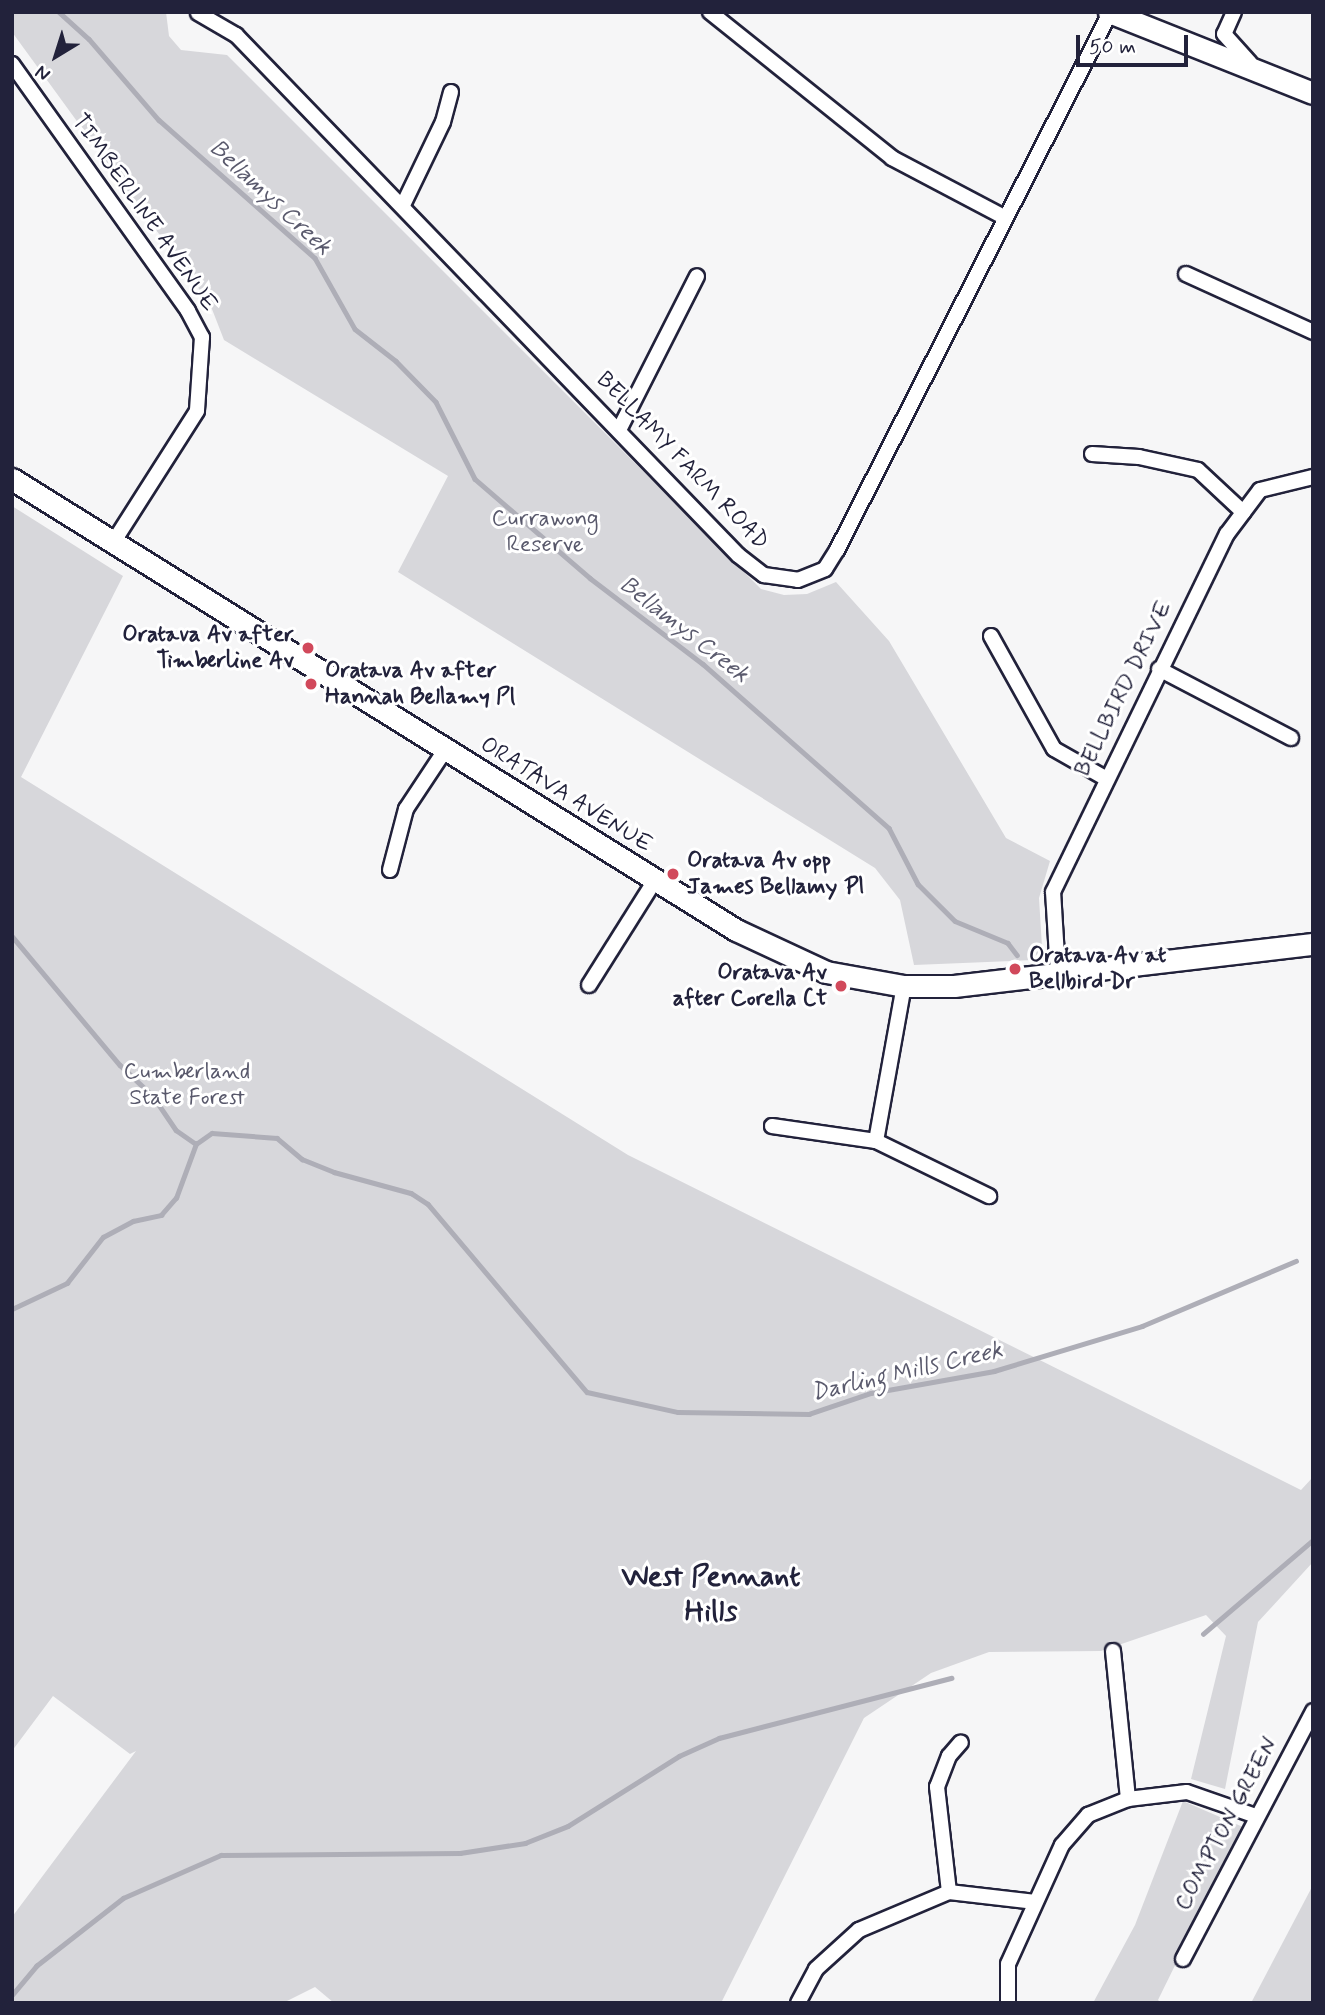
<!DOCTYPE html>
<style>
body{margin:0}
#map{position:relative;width:1325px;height:2015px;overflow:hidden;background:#f6f6f7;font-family:Mynerve,sans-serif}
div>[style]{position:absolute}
.green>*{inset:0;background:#d7d7db}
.stream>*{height:4.5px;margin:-2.25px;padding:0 2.25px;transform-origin:2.25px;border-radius:2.25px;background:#aeaeb7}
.roads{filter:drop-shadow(2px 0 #22223b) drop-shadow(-2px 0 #22223b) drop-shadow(0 2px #22223b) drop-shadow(0 -2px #22223b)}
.street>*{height:14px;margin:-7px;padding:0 7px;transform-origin:7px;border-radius:7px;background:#fff}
.secondary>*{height:21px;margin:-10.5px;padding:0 10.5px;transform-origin:10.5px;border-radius:10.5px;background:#fff}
.dots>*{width:19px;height:19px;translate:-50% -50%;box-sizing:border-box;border:4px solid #fff;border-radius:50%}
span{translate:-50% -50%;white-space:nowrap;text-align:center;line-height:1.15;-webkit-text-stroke:6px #fff;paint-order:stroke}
.street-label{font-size:23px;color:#22223b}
.park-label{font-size:23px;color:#58586b}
.poi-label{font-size:23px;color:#22223b;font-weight:700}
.right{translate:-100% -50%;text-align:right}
.left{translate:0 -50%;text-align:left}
.water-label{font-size:24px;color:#5a5a6d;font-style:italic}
.district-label{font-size:30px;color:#22223b;font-weight:700}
.frame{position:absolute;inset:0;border:14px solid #22223b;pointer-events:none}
.north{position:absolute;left:21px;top:21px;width:70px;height:70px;-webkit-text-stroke:5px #fff;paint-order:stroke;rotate:218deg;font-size:19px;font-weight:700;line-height:28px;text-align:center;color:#22223b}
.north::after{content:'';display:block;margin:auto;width:24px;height:32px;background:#22223b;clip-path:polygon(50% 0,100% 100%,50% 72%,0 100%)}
.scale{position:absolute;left:1076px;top:35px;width:112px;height:32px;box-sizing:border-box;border:4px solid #22223b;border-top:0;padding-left:9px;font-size:21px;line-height:24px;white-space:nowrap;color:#22223b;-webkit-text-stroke:5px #fff;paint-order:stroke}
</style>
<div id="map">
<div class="green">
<div style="clip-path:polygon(12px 12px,166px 12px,169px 36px,181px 50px,227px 55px,761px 589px,784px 595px,807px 594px,836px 582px,889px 641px,1006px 838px,1050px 861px,1039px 898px,1042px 947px,1033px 960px,914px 965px,900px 900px,875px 868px,398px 572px,448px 476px,224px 340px,210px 304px,12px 32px)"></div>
<div style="clip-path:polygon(12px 506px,123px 576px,21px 777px,628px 1155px,1301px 1490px,1313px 1477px,1313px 1562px,1258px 1622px,1225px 1789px,1191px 1779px,1226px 1636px,1206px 1615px,1101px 1651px,989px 1652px,931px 1673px,864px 1718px,721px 2003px,334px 2003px,315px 1987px,283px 2003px,12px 2003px,12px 1917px,136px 1751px,130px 1754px,53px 1696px,12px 1751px)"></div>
<div style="clip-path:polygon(1183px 1801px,1243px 1827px,1158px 2000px,1161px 2003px,1093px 2003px,1135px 1925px)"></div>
<div style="clip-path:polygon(1313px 1885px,1313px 2003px,1251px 2003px)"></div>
</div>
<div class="stream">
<div style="left:59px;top:12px;width:40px;rotate:42deg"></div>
<div style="left:89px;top:39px;width:107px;rotate:49.2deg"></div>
<div style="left:159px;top:120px;width:208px;rotate:41.5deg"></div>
<div style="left:315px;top:258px;width:81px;rotate:60.6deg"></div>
<div style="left:355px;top:329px;width:52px;rotate:38deg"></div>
<div style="left:396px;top:361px;width:57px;rotate:45.7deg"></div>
<div style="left:436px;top:402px;width:86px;rotate:63.1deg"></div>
<div style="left:475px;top:479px;width:152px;rotate:40.7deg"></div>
<div style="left:590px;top:578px;width:142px;rotate:37.3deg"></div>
<div style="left:703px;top:664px;width:248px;rotate:41.4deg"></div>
<div style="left:889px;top:828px;width:63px;rotate:62.6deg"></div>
<div style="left:918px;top:884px;width:52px;rotate:45deg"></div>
<div style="left:955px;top:921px;width:57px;rotate:22.5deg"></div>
<div style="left:1008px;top:943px;width:15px;rotate:53deg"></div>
<div style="left:12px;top:936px;width:168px;rotate:50.1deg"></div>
<div style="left:120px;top:1065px;width:45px;rotate:43.2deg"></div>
<div style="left:153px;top:1096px;width:41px;rotate:55.9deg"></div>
<div style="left:176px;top:1130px;width:24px;rotate:35deg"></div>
<div style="left:196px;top:1144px;width:19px;rotate:-35deg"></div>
<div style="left:212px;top:1133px;width:65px;rotate:4.4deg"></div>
<div style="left:277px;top:1138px;width:33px;rotate:40deg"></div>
<div style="left:302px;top:1159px;width:35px;rotate:22deg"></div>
<div style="left:334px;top:1172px;width:80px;rotate:15.3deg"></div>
<div style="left:411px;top:1193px;width:20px;rotate:33deg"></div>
<div style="left:428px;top:1204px;width:246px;rotate:49.8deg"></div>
<div style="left:587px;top:1392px;width:93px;rotate:12.4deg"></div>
<div style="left:678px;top:1412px;width:131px;rotate:0.9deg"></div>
<div style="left:809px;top:1414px;width:65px;rotate:-18.7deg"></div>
<div style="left:871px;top:1393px;width:125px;rotate:-10.1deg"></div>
<div style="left:994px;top:1371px;width:155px;rotate:-16.9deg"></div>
<div style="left:1142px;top:1326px;width:167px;rotate:-22.9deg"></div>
<div style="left:12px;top:1309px;width:61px;rotate:-25.3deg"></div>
<div style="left:67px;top:1283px;width:58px;rotate:-52deg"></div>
<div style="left:103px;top:1237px;width:34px;rotate:-28deg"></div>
<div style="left:133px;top:1221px;width:29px;rotate:-12deg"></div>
<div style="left:161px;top:1215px;width:23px;rotate:-49deg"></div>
<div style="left:176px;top:1198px;width:58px;rotate:-69.7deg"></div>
<div style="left:1203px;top:1634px;width:145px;rotate:-40.5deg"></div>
<div style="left:12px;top:1995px;width:38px;rotate:-50deg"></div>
<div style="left:36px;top:1966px;width:110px;rotate:-38deg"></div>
<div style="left:123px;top:1898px;width:107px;rotate:-23.7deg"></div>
<div style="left:221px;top:1855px;width:239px;rotate:-0.5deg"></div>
<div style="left:460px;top:1853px;width:66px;rotate:-8.7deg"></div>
<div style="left:525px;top:1843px;width:46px;rotate:-21.6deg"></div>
<div style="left:568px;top:1826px;width:131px;rotate:-32.2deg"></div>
<div style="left:679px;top:1756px;width:44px;rotate:-24.2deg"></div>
<div style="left:719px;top:1738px;width:240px;rotate:-14.5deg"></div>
</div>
<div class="roads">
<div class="street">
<div style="left:710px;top:12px;width:233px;rotate:38.7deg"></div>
<div style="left:892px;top:158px;width:127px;rotate:27.8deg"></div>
<div style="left:1234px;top:12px;width:24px;rotate:114deg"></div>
<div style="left:1224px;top:34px;width:39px;rotate:48deg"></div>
<div style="left:198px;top:13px;width:44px;rotate:30.1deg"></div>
<div style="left:236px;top:35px;width:723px;rotate:46.01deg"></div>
<div style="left:738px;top:555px;width:33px;rotate:38deg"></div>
<div style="left:764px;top:575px;width:34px;rotate:8deg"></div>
<div style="left:798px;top:580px;width:29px;rotate:-22deg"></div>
<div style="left:825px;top:569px;width:22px;rotate:-58deg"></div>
<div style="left:837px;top:550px;width:602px;rotate:-63.05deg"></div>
<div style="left:12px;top:64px;width:303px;rotate:54.5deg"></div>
<div style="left:188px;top:311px;width:30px;rotate:62deg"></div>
<div style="left:202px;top:337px;width:74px;rotate:93.9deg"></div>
<div style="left:197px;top:411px;width:156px;rotate:122.5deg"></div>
<div style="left:403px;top:205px;width:92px;rotate:-64.3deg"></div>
<div style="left:443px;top:122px;width:31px;rotate:-75deg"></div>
<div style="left:1186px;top:274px;width:140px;rotate:24.5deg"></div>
<div style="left:620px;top:428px;width:170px;rotate:-63.1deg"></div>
<div style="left:1092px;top:454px;width:47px;rotate:3.7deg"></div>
<div style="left:1139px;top:457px;width:60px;rotate:12.4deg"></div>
<div style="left:1198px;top:470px;width:62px;rotate:43deg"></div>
<div style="left:991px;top:636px;width:129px;rotate:60.9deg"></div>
<div style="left:1054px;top:749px;width:59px;rotate:29.6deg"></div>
<div style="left:1159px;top:669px;width:149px;rotate:27.6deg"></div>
<div style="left:390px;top:870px;width:63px;rotate:-75.3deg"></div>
<div style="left:406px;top:809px;width:71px;rotate:-56.5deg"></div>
<div style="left:1058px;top:973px;width:81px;rotate:-93.5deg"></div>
<div style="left:1053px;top:892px;width:398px;rotate:-64.1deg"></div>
<div style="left:1227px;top:534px;width:55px;rotate:-53.1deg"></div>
<div style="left:1260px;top:490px;width:55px;rotate:-13.8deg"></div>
<div style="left:589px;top:985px;width:124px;rotate:-57.8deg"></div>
<div style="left:772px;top:1126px;width:105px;rotate:8.2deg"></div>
<div style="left:876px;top:1141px;width:126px;rotate:26deg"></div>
<div style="left:876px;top:1141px;width:158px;rotate:-79.8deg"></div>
<div style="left:1113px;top:1651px;width:149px;rotate:84.2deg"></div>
<div style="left:949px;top:1892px;width:106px;rotate:-96.5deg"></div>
<div style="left:937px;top:1787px;width:33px;rotate:-69deg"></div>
<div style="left:949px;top:1756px;width:18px;rotate:-49deg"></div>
<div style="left:1183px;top:1959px;width:280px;rotate:-62.3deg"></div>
<div style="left:798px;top:2003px;width:38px;rotate:-62deg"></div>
<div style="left:816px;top:1969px;width:58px;rotate:-42.2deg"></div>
<div style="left:859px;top:1930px;width:98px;rotate:-22.9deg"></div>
<div style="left:949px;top:1892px;width:87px;rotate:6.6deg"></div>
<div style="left:1008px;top:2003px;width:39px;rotate:-90deg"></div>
<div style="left:1008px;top:1964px;width:131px;rotate:-65.6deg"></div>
<div style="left:1062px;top:1845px;width:40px;rotate:-49deg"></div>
<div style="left:1088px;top:1815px;width:43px;rotate:-21.8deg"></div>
<div style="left:1128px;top:1799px;width:59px;rotate:-6.8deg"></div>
<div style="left:1187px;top:1792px;width:73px;rotate:19.2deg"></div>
</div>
<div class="secondary">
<div style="left:1109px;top:12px;width:219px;rotate:21.7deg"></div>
<div style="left:12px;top:479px;width:853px;rotate:31.92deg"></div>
<div style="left:736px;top:930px;width:99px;rotate:25deg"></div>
<div style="left:826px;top:972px;width:79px;rotate:10.2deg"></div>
<div style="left:904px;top:986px;width:50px"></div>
<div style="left:954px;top:986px;width:361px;rotate:-6.7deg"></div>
</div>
</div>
<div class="dots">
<div style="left:308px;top:648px;background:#d1495b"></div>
<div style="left:311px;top:684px;background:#d1495b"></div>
<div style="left:673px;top:874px;background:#d1495b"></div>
<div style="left:1015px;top:969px;background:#d1495b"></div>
<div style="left:841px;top:986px;background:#d1495b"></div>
</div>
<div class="street-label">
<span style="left:144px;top:213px;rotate:55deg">TIMBERLINE AVENUE</span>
<span style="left:682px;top:461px;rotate:46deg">BELLAMY FARM ROAD</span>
<span style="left:1124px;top:689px;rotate:-64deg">BELLBIRD DRIVE</span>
<span style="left:566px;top:795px;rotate:32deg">ORATAVA AVENUE</span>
<span style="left:1227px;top:1824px;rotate:-62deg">COMPTON GREEN</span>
</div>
<div class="park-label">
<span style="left:545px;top:532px">Currawong<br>Reserve</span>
<span style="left:187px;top:1085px">Cumberland<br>State Forest</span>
</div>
<div class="poi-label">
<span class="right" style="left:294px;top:648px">Oratava Av after<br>Timberline Av</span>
<span class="left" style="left:325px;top:684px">Oratava Av after<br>Hannah Bellamy Pl</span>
<span class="left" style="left:687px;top:874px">Oratava Av opp<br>James Bellamy Pl</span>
<span class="left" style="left:1029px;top:969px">Oratava Av at<br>Bellbird Dr</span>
<span class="right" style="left:827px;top:986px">Oratava Av<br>after Corella Ct</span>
</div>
<div class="water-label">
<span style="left:270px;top:198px;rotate:43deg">Bellamys Creek</span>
<span style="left:684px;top:630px;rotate:38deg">Bellamys Creek</span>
<span style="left:907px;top:1372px;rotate:-13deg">Darling Mills Creek</span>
</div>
<div class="district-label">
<span style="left:711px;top:1594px">West Pennant<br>Hills</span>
</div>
<div class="frame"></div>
<div class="north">N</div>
<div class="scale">50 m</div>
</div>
